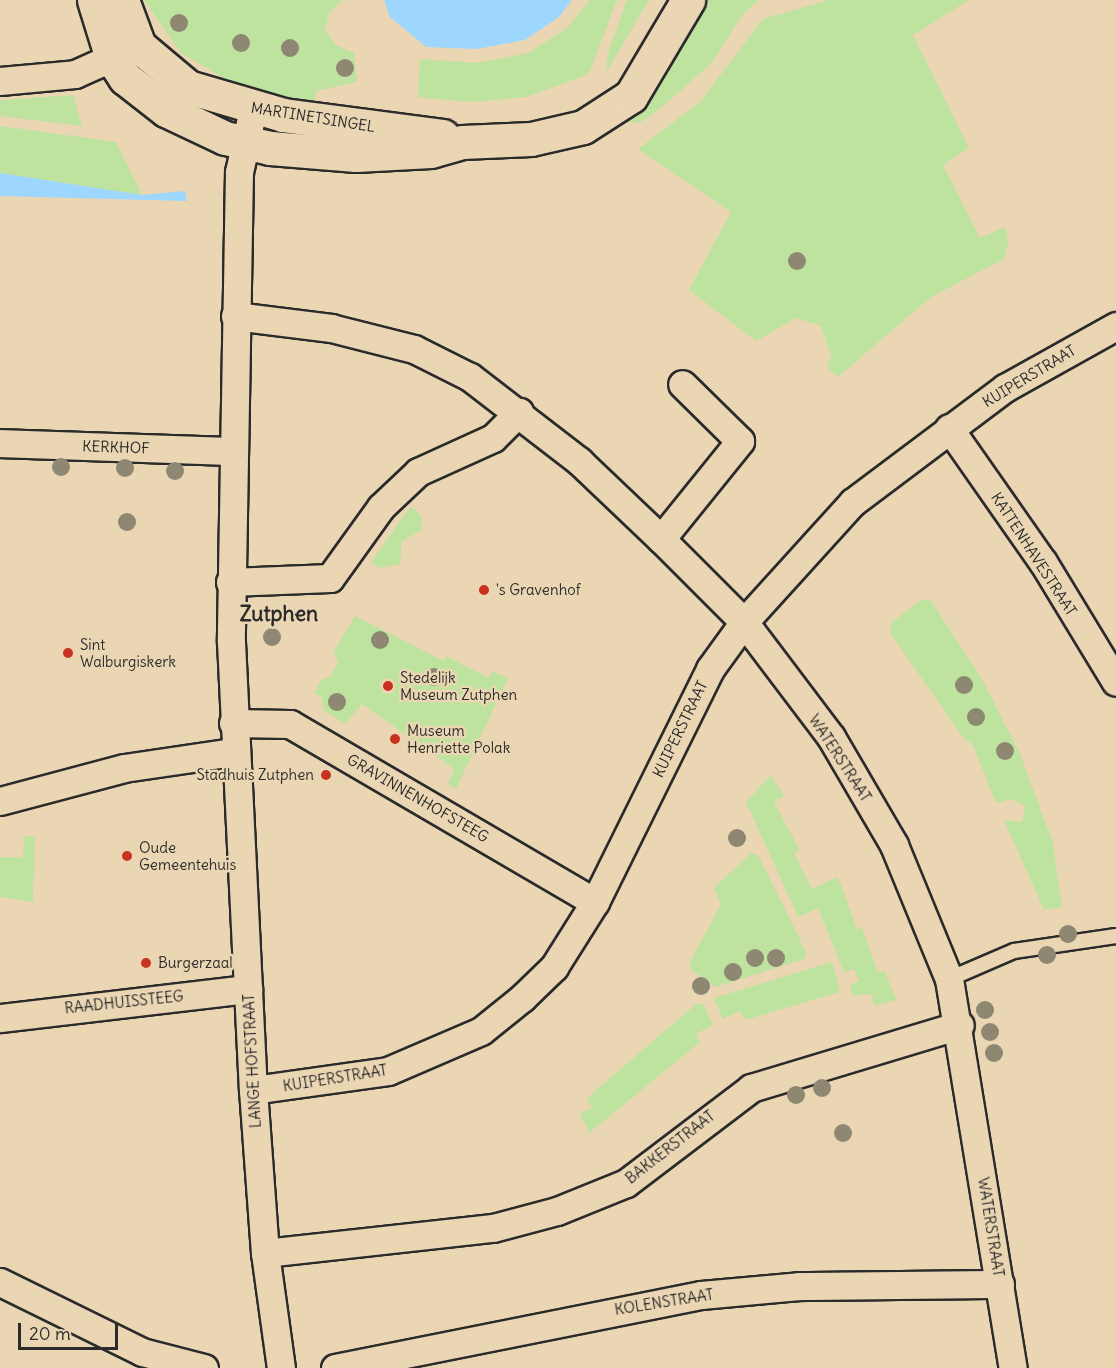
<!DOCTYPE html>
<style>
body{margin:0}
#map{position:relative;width:1116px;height:1368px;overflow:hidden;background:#ebd6b4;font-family:Delius,sans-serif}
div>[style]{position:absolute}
.green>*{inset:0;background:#bee39e}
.water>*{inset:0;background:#9dd7fe}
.roads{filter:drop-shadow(2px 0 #2b2b2b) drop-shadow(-2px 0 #2b2b2b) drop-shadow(0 2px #2b2b2b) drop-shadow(0 -2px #2b2b2b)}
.service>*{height:14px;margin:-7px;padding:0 7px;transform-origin:7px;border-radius:7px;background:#ebd6b4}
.minor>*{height:27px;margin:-13.5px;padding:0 13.5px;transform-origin:13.5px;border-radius:13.5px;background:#ebd6b4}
.tertiary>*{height:33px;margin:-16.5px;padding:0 16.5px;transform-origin:16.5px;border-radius:16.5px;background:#ebd6b4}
.trees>*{width:18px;height:18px;margin:-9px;border-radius:50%;background:#8e8772}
.dots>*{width:16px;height:16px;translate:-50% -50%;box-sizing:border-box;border:3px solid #ebd6b4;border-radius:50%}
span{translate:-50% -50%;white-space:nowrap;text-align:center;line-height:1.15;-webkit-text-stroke:5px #ebd6b4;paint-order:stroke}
.street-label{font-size:15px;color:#2b2b2b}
.poi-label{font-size:15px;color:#2b2b2b}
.left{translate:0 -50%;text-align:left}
.right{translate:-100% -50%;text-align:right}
.district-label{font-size:21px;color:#2b2b2b;font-weight:700}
.scale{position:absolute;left:18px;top:1323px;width:100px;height:27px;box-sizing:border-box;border:3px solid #2b2b2b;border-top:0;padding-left:8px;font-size:18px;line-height:21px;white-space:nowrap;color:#2b2b2b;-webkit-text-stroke:4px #ebd6b4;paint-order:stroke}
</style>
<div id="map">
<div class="green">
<div style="clip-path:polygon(144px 0,343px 0,329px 13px,325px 30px,336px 45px,354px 53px,357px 82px,316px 91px,314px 104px,234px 84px,181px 53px)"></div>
<div style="clip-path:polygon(590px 0,617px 0,589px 74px,526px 97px,469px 102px,418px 97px,420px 59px,478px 63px,528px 53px,567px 28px)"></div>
<div style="clip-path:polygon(627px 0,649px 0,605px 74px,609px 50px)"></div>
<div style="clip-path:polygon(707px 0,759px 0,742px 15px,712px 63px,657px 111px,641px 122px,626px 122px,654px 95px)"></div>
<div style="clip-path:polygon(829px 0,969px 0,913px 35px,969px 148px,943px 165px,980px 238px,1005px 227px,1008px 244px,1004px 259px,931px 297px,838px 377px,827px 369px,831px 355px,821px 326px,796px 318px,756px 341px,689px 290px,731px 212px,638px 149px,700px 102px,763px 19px)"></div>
<div style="clip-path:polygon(73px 95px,82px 126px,0 116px,0 100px)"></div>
<div style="clip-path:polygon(0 126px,116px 142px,142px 195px,0 173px)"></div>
<div style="clip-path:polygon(411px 506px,421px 515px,422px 530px,402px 541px,400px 564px,379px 568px,371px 562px)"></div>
<div style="clip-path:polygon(922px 599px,931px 601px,982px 679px,1020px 754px,1053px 843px,1062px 907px,1044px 910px,1004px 820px,1022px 822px,1025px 806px,1011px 799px,996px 803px,972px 743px,965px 740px,890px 633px,891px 623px)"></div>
<div style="clip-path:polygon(355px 616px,444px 661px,446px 656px,489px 678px,492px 671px,508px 678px,456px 789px,448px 784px,454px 769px,362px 704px,345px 724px,324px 710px,321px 696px,315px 693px,321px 680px,331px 676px,338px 662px,333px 653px)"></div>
<div style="clip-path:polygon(771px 775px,784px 796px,774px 802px,800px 850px,794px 853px,812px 889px,838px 877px,857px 929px,862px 928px,878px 973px,885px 971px,896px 1000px,874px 1006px,872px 994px,853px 996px,850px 985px,859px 981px,854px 969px,844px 972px,818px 908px,798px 917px,746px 802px)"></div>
<div style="clip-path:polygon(24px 836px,35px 836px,33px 902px,0 897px,0 857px,23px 858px)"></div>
<div style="clip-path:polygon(751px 853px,758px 855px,806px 952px,804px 959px,716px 987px,691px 970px,690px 962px,721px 904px,714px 888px)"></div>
<div style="clip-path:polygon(832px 962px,840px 992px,745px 1020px,740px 1011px,723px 1019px,714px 998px)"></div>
<div style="clip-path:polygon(696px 1004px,703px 1004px,713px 1025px,696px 1034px,700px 1042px,589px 1133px,580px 1114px,592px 1107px,587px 1098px)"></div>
</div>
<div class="water">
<div style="clip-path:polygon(384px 0,572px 0,559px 17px,525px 40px,477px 49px,426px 47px,390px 17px)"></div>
<div style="clip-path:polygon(0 173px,142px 195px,185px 191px,187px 201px,0 196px)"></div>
</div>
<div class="roads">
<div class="service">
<div style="left:949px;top:979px;width:71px;rotate:-23.3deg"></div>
<div style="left:1014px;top:951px;width:103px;rotate:-8.4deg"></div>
</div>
<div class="minor">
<div style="left:0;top:81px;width:75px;rotate:-5.3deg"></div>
<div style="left:75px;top:74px;width:61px;rotate:-24.1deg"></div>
<div style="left:253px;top:109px;width:65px;rotate:102.5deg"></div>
<div style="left:239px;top:172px;width:470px;rotate:91deg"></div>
<div style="left:231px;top:642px;width:449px;rotate:87.2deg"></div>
<div style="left:253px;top:1090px;width:163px;rotate:85.8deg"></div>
<div style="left:265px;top:1253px;width:116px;rotate:82.1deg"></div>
<div style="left:235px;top:316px;width:97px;rotate:7.1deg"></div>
<div style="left:331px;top:328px;width:86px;rotate:14.2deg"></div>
<div style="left:414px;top:349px;width:63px;rotate:26.6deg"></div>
<div style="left:470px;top:377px;width:138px;rotate:37.6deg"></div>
<div style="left:579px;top:461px;width:113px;rotate:43.6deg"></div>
<div style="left:661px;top:539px;width:117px;rotate:45deg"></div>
<div style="left:744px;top:622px;width:144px;rotate:52.9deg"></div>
<div style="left:831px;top:737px;width:125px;rotate:59.7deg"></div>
<div style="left:894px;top:845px;width:145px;rotate:67.7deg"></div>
<div style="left:949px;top:979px;width:394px;rotate:80.7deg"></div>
<div style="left:949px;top:428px;width:164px;rotate:55deg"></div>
<div style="left:1043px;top:562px;width:140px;rotate:58.7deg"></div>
<div style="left:0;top:443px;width:231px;rotate:2deg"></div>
<div style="left:661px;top:539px;width:126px;rotate:-51.1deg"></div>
<div style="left:740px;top:441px;width:81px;rotate:-135.5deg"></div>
<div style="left:230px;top:582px;width:100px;rotate:-2.3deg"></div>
<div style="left:330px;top:578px;width:87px;rotate:-54.3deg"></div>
<div style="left:381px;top:507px;width:51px;rotate:-43.4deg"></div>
<div style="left:418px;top:472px;width:82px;rotate:-24.4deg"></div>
<div style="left:493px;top:438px;width:37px;rotate:-45deg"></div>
<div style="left:233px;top:723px;width:57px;rotate:1deg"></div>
<div style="left:290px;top:724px;width:353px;rotate:30.3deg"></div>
<div style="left:0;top:801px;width:128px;rotate:-14.9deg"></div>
<div style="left:124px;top:768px;width:111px;rotate:-8.3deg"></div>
<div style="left:0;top:1018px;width:250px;rotate:-6.7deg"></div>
<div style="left:253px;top:1090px;width:136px;rotate:-8deg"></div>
<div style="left:388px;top:1071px;width:101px;rotate:-23.3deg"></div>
<div style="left:481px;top:1031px;width:53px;rotate:-38.8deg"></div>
<div style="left:522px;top:998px;width:45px;rotate:-44.1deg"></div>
<div style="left:554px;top:967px;width:77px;rotate:-57.8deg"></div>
<div style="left:595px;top:902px;width:260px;rotate:-63.7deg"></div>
<div style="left:710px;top:669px;width:58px;rotate:-54.1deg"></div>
<div style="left:744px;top:622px;width:162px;rotate:-47.8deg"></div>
<div style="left:853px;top:502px;width:190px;rotate:-36.9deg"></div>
<div style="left:1005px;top:388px;width:127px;rotate:-29.2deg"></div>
<div style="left:265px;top:1253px;width:229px;rotate:-6.3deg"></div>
<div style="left:493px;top:1228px;width:66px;rotate:-14.9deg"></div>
<div style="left:557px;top:1211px;width:74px;rotate:-22.1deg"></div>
<div style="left:626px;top:1183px;width:157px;rotate:-37.2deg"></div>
<div style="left:751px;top:1088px;width:218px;rotate:-16.8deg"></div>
<div style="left:0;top:1282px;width:158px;rotate:26.2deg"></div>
<div style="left:142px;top:1352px;width:64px;rotate:14.5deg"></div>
<div style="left:335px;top:1368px;width:373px;rotate:-11.3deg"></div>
<div style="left:701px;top:1295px;width:98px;rotate:-5.2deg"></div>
<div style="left:799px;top:1286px;width:201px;rotate:-0.6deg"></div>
</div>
<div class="tertiary">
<div style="left:94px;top:0;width:61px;rotate:72.8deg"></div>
<div style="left:112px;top:58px;width:24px;rotate:57deg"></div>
<div style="left:125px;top:78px;width:52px;rotate:38deg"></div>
<div style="left:166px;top:110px;width:65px;rotate:25.4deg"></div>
<div style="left:225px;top:138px;width:46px;rotate:12.5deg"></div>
<div style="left:270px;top:148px;width:86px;rotate:4.7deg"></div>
<div style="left:356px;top:155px;width:75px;rotate:-3.1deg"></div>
<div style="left:431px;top:151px;width:32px;rotate:-16deg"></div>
<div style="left:462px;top:142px;width:69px;rotate:-2.5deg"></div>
<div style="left:531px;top:139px;width:53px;rotate:-13deg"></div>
<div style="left:583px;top:127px;width:57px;rotate:-32.9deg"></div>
<div style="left:631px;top:96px;width:112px;rotate:-59.3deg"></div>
<div style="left:122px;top:0;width:49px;rotate:69.7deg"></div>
<div style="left:139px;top:46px;width:64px;rotate:39.9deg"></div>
<div style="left:188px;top:87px;width:99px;rotate:16.4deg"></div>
<div style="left:283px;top:115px;width:161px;rotate:7.5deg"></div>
</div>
</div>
<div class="trees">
<div style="left:179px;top:23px"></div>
<div style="left:241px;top:43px"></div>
<div style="left:290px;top:48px"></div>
<div style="left:345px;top:68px"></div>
<div style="left:797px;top:261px"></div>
<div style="left:61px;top:467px"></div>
<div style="left:125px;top:468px"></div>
<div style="left:175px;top:471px"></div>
<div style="left:127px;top:522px"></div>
<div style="left:272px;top:637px"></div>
<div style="left:380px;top:640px"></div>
<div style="left:434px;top:677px"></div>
<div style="left:964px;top:685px"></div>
<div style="left:337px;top:702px"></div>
<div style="left:976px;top:717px"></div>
<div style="left:1005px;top:751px"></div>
<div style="left:737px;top:838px"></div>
<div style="left:1068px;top:934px"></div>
<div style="left:1047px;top:955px"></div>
<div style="left:755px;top:958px"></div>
<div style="left:776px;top:958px"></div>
<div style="left:733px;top:972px"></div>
<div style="left:701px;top:986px"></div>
<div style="left:985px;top:1010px"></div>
<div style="left:990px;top:1032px"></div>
<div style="left:994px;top:1053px"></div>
<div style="left:822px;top:1088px"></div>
<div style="left:796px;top:1095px"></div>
<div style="left:843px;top:1133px"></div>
</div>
<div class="dots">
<div style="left:484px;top:590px;background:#c8321e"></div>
<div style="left:68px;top:653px;background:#c8321e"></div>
<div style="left:388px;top:686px;background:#c8321e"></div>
<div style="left:395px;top:739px;background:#c8321e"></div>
<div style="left:326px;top:775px;background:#c8321e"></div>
<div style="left:127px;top:856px;background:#c8321e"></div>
<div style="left:146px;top:963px;background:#c8321e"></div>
</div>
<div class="street-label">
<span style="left:313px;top:117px;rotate:9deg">MARTINETSINGEL</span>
<span style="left:1029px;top:376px;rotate:-31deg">KUIPERSTRAAT</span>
<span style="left:116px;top:447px;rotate:2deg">KERKHOF</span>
<span style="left:1034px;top:554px;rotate:57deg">KATTENHAVESTRAAT</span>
<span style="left:680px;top:729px;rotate:-64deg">KUIPERSTRAAT</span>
<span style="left:840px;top:758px;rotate:57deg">WATERSTRAAT</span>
<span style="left:418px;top:798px;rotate:30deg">GRAVINNENHOFSTEEG</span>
<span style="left:124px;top:1002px;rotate:-6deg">RAADHUISSTEEG</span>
<span style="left:252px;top:1061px;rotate:-93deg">LANGE HOFSTRAAT</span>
<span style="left:335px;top:1078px;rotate:-9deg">KUIPERSTRAAT</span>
<span style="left:670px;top:1147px;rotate:-38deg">BAKKERSTRAAT</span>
<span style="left:991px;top:1227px;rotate:81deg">WATERSTRAAT</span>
<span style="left:664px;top:1302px;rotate:-9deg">KOLENSTRAAT</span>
</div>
<div class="poi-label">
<span class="left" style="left:496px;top:590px">'s Gravenhof</span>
<span class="left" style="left:80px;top:653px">Sint<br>Walburgiskerk</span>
<span class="left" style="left:400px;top:686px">Stedelijk<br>Museum Zutphen</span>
<span class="left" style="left:407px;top:739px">Museum<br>Henriette Polak</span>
<span class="right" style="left:314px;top:775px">Stadhuis Zutphen</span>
<span class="left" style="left:139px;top:856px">Oude<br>Gemeentehuis</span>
<span class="left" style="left:158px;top:963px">Burgerzaal</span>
</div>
<div class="district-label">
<span style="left:279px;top:614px">Zutphen</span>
</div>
<div class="scale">20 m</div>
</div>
